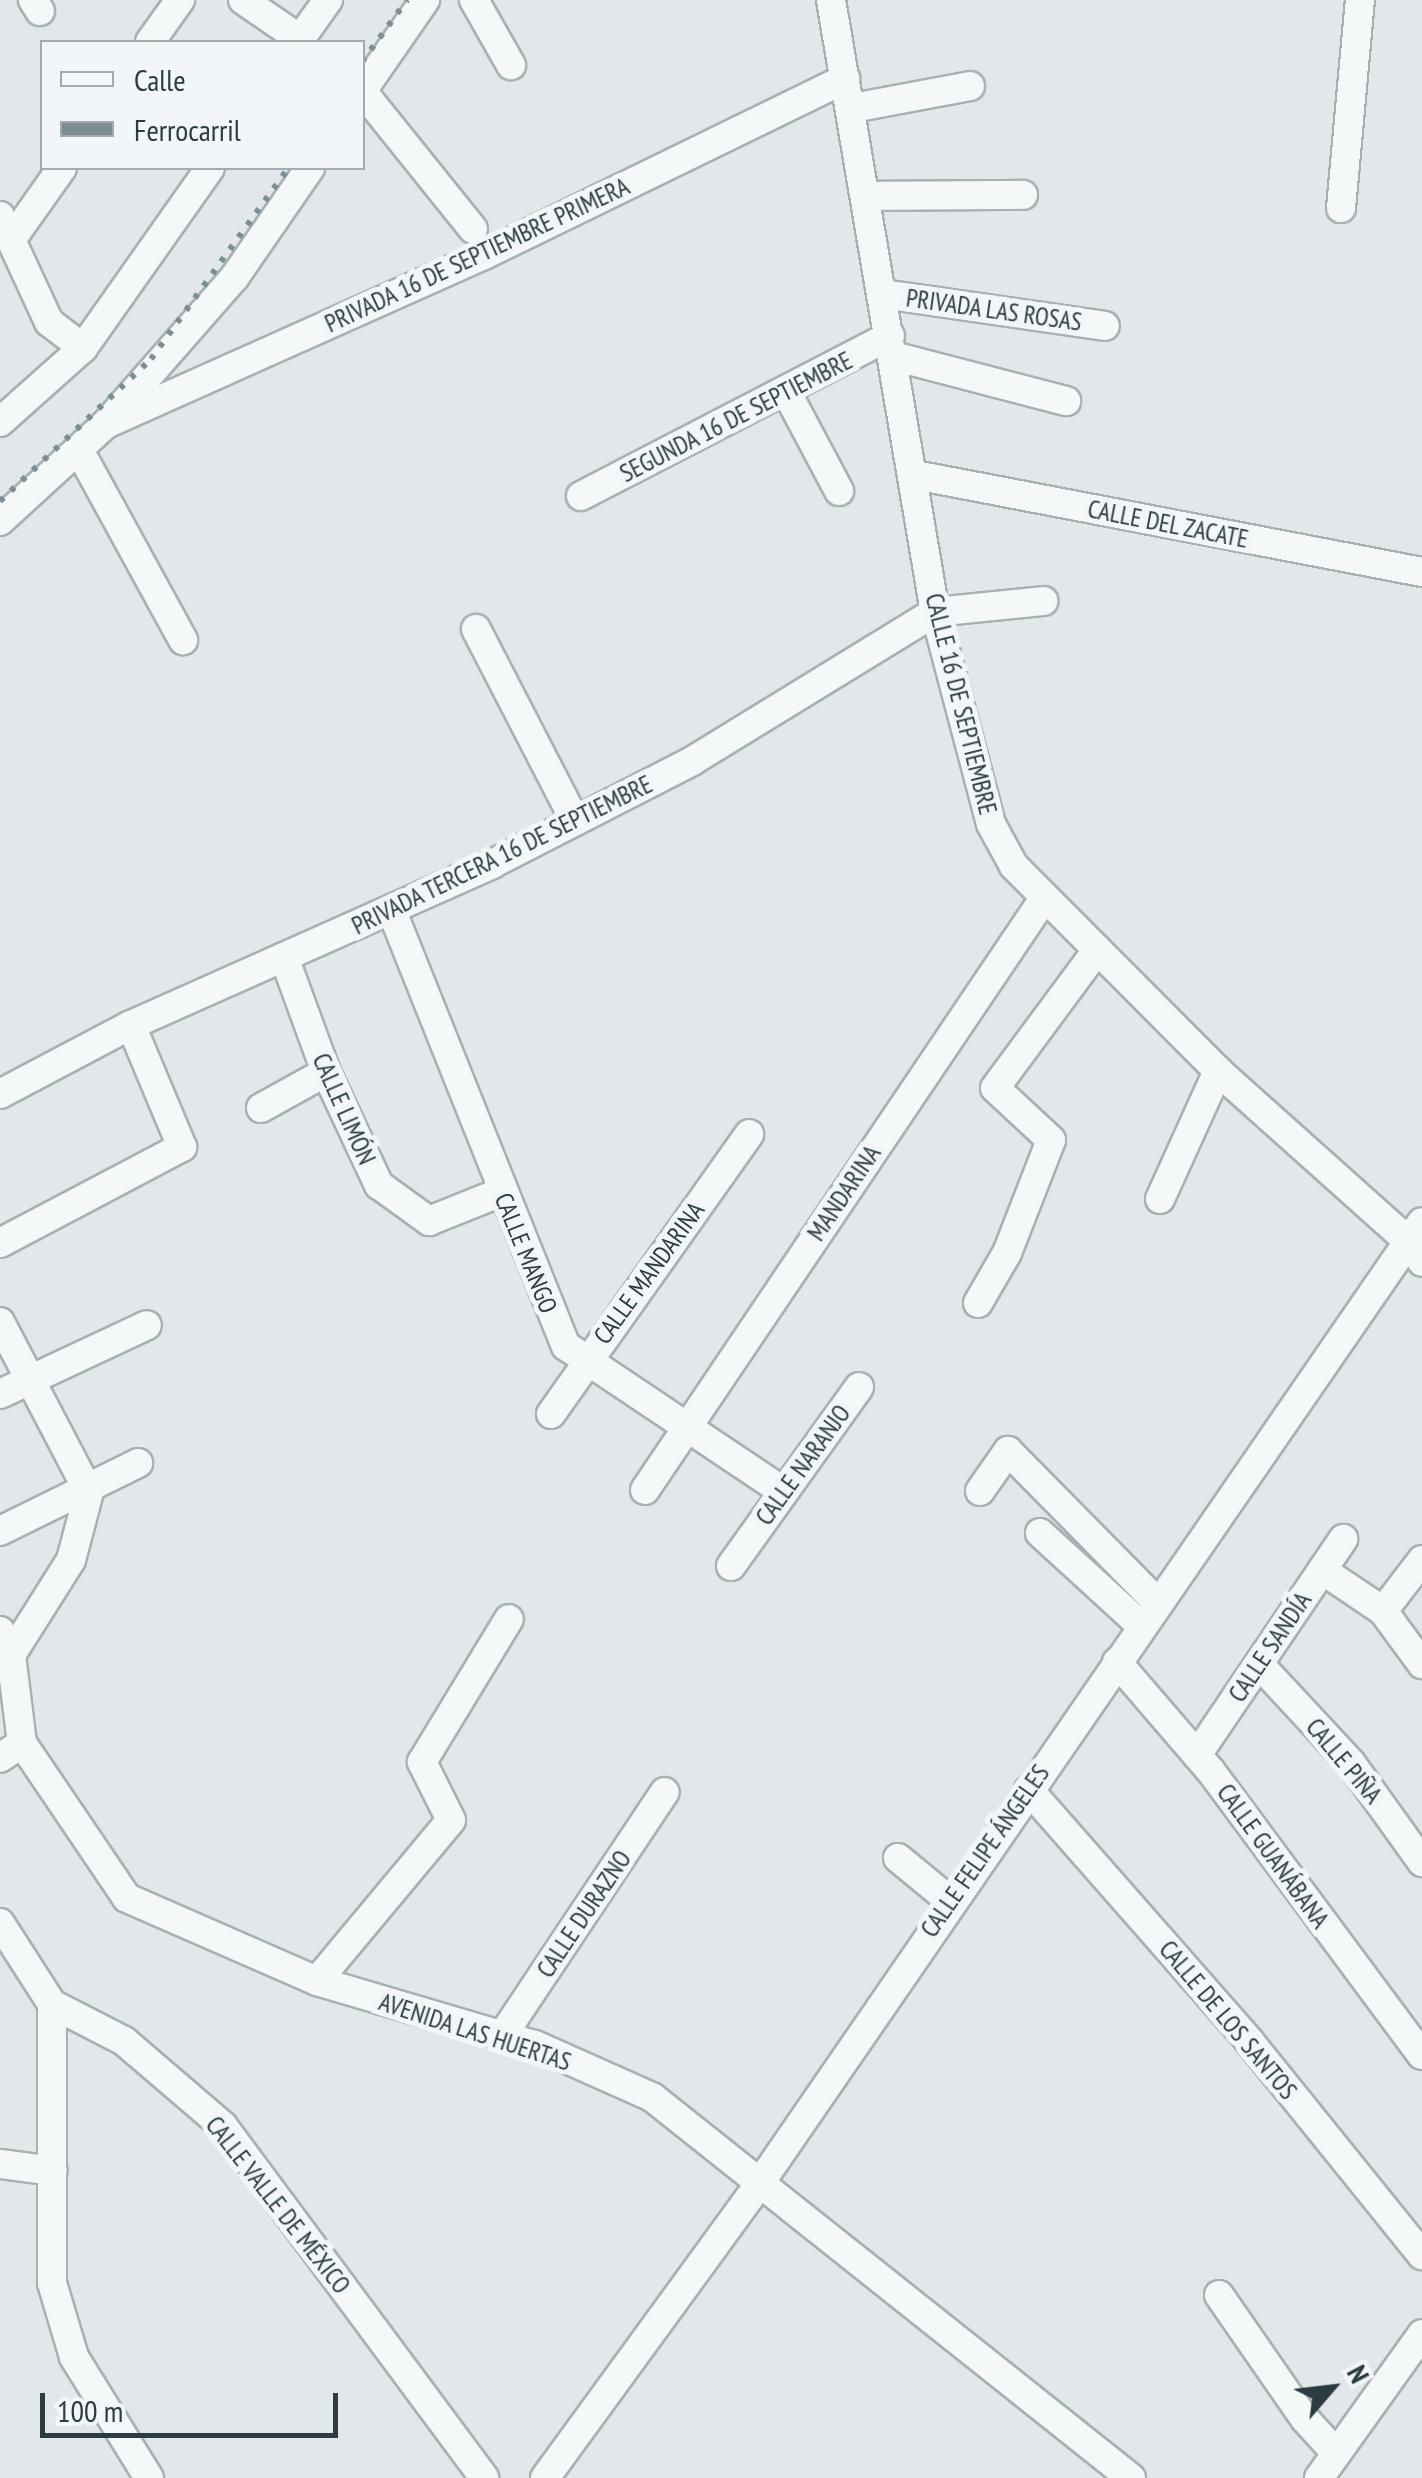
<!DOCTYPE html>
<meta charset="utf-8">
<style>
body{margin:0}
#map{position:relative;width:1422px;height:2478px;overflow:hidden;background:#e2e8ea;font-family:"PT Sans Narrow",sans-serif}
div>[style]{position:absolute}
.roads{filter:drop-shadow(2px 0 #a7b1b4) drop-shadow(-2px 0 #a7b1b4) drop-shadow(0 2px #a7b1b4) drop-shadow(0 -2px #a7b1b4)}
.minor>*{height:28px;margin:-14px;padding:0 14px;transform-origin:14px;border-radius:14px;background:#f5f8f9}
.rail>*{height:6px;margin-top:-3px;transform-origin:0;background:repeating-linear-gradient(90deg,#7c8d94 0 5px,transparent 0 15px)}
span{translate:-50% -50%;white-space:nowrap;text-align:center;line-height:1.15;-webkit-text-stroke:10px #f2f6f8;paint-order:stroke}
.street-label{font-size:25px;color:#2b3c42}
.legend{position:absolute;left:40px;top:40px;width:325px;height:130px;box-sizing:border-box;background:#f2f6f8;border:2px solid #a2acaf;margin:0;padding:12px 18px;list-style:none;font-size:30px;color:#2b3c42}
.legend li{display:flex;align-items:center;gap:20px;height:50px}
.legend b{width:50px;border:2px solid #a2acaf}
.north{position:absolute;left:1282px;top:2338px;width:100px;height:100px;-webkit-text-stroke:8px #f2f6f8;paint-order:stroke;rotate:62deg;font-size:28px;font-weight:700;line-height:40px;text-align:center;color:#2b3c42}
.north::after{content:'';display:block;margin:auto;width:35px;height:45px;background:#2b3c42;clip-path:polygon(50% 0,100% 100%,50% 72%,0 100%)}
.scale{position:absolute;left:40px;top:2393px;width:298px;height:45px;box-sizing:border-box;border:5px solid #2b3c42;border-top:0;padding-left:12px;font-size:30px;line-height:35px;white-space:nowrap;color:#2b3c42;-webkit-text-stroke:8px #f2f6f8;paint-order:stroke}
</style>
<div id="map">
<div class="roads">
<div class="minor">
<div style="left:33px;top:0;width:13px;rotate:58deg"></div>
<div style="left:243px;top:0;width:69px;rotate:34.4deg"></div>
<div style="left:474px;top:0;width:75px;rotate:60.4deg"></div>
<div style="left:831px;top:0;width:621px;rotate:80.36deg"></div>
<div style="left:935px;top:612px;width:219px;rotate:75.2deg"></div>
<div style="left:991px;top:824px;width:48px;rotate:61.3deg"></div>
<div style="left:1014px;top:866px;width:289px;rotate:45.1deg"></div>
<div style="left:1218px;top:1071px;width:255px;rotate:41.8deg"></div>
<div style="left:1408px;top:1241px;width:25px;rotate:56deg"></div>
<div style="left:150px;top:42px;width:52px;rotate:-54.5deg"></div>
<div style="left:298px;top:42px;width:52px;rotate:-54.5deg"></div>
<div style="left:362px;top:91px;width:177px;rotate:51.2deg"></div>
<div style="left:362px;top:91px;width:111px;rotate:-55.3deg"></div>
<div style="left:853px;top:108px;width:119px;rotate:-10.6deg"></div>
<div style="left:866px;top:196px;width:157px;rotate:-0.4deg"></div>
<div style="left:1341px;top:208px;width:209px;rotate:-84.8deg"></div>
<div style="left:0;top:216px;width:117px;rotate:65.2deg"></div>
<div style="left:49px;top:322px;width:43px;rotate:37.4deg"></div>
<div style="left:11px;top:240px;width:88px;rotate:-54.7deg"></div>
<div style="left:883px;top:294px;width:224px;rotate:8.2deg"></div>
<div style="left:893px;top:356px;width:179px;rotate:14.6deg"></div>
<div style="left:787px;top:393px;width:111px;rotate:62deg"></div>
<div style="left:0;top:422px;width:111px;rotate:-41.7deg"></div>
<div style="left:83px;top:348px;width:220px;rotate:-54.8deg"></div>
<div style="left:106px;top:424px;width:414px;rotate:-24.1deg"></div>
<div style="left:484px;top:255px;width:402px;rotate:-26deg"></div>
<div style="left:79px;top:450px;width:217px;rotate:61.3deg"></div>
<div style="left:915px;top:475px;width:516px;rotate:10.83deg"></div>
<div style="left:581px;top:496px;width:348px;rotate:-27.4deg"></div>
<div style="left:0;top:521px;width:144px;rotate:-42.5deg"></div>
<div style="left:106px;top:424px;width:194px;rotate:-48.8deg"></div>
<div style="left:234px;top:278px;width:134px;rotate:-55.4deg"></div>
<div style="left:476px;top:629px;width:216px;rotate:62.7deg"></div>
<div style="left:393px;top:914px;width:465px;rotate:68.2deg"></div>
<div style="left:566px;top:1346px;width:262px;rotate:33.8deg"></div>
<div style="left:284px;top:957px;width:122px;rotate:69.9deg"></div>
<div style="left:326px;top:1072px;width:125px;rotate:64.9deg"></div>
<div style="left:379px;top:1185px;width:62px;rotate:35.8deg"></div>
<div style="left:429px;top:1221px;width:78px;rotate:-21.9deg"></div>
<div style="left:0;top:1094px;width:148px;rotate:-27.8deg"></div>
<div style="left:131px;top:1025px;width:395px;rotate:-24deg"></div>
<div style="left:492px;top:864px;width:225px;rotate:-27.2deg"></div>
<div style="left:692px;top:761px;width:285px;rotate:-31.5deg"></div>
<div style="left:935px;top:612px;width:109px;rotate:-5.8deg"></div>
<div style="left:261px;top:1108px;width:74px;rotate:-29deg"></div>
<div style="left:1160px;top:1199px;width:141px;rotate:-65.6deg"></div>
<div style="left:0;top:1243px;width:206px;rotate:-27.8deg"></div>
<div style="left:182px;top:1147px;width:132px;rotate:-112.7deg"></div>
<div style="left:978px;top:1303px;width:58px;rotate:-59.9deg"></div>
<div style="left:1007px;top:1253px;width:121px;rotate:-68.7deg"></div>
<div style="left:1051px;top:1140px;width:76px;rotate:-137.1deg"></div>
<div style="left:995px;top:1088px;width:172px;rotate:-53.5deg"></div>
<div style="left:0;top:1322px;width:192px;rotate:62.4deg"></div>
<div style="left:89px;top:1492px;width:70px;rotate:104.8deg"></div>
<div style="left:71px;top:1560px;width:112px;rotate:122.3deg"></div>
<div style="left:0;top:1394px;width:162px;rotate:-25.1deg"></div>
<div style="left:551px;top:1414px;width:343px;rotate:-54.7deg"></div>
<div style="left:645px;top:1490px;width:715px;rotate:-56deg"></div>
<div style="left:980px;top:1491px;width:49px;rotate:-55deg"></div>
<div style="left:1008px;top:1451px;width:214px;rotate:45.4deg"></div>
<div style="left:0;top:1531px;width:154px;rotate:-26.2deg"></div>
<div style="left:1040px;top:1533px;width:138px;rotate:42.4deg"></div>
<div style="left:731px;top:1566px;width:220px;rotate:-54.4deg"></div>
<div style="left:1322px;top:1570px;width:73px;rotate:33.9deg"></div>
<div style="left:1383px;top:1611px;width:66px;rotate:53.7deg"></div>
<div style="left:1383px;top:1611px;width:64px;rotate:-52.6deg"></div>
<div style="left:0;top:1631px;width:26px;rotate:65deg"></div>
<div style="left:11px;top:1655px;width:89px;rotate:82.9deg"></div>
<div style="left:22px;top:1743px;width:187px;rotate:55.9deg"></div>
<div style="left:127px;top:1898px;width:207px;rotate:23.6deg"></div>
<div style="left:317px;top:1981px;width:227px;rotate:16.4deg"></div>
<div style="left:535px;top:2045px;width:128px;rotate:24deg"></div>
<div style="left:652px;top:2097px;width:612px;rotate:38.5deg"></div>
<div style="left:1117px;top:1662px;width:143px;rotate:49.3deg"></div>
<div style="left:1210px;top:1770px;width:355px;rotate:53.4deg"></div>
<div style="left:1259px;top:1664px;width:135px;rotate:47.1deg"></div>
<div style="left:1351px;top:1763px;width:122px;rotate:54.4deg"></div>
<div style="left:1197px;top:1755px;width:261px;rotate:-55.9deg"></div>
<div style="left:0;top:1758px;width:27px;rotate:-34deg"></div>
<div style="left:1029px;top:1790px;width:335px;rotate:48.7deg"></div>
<div style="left:1250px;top:2042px;width:274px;rotate:51.1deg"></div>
<div style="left:898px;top:1858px;width:66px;rotate:39.5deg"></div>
<div style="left:0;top:1923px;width:96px;rotate:57.3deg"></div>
<div style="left:52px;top:2004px;width:81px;rotate:27.2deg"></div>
<div style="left:124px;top:2041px;width:130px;rotate:40.6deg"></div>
<div style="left:223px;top:2126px;width:438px;rotate:53.4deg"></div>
<div style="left:317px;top:1981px;width:209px;rotate:-50.2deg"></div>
<div style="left:451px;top:1820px;width:65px;rotate:-116.6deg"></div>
<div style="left:422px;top:1762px;width:167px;rotate:-58.7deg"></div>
<div style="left:52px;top:2004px;width:279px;rotate:90deg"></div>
<div style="left:52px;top:2283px;width:77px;rotate:73.4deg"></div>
<div style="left:74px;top:2357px;width:142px;rotate:58.2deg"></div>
<div style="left:502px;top:2036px;width:293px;rotate:-56.3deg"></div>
<div style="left:0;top:2164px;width:53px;rotate:7.5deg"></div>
<div style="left:1219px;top:2295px;width:151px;rotate:55.3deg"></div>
<div style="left:1305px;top:2419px;width:46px;rotate:47.6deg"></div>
<div style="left:545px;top:2478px;width:369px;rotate:-53.9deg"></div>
<div style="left:762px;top:2180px;width:1163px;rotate:-55.44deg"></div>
<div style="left:1319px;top:2478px;width:177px;rotate:-54.4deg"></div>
</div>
</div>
<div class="rail">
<div style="left:362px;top:62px;width:77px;rotate:-54deg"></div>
<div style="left:0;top:501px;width:207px;rotate:-43.2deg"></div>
<div style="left:151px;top:359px;width:235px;rotate:-54.3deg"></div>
</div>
<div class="street-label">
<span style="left:477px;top:255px;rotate:-25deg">PRIVADA 16 DE SEPTIEMBRE PRIMERA</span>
<span style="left:994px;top:310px;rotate:8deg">PRIVADA LAS ROSAS</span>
<span style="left:736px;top:417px;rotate:-27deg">SEGUNDA 16 DE SEPTIEMBRE</span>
<span style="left:1168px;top:524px;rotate:11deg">CALLE DEL ZACATE</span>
<span style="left:961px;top:704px;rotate:76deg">CALLE 16 DE SEPTIEMBRE</span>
<span style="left:502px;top:855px;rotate:-26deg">PRIVADA TERCERA 16 DE SEPTIEMBRE</span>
<span style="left:344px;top:1109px;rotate:66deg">CALLE LIMÓN</span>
<span style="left:844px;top:1193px;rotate:-56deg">MANDARINA</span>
<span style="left:526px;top:1253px;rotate:68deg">CALLE MANGO</span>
<span style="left:649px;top:1273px;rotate:-54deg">CALLE MANDARINA</span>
<span style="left:803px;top:1465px;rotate:-54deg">CALLE NARANJO</span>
<span style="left:1270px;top:1647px;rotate:-56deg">CALLE SANDÍA</span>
<span style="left:1344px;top:1761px;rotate:50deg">CALLE PIÑA</span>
<span style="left:985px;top:1851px;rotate:-55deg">CALLE FELIPE ÁNGELES</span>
<span style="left:1273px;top:1856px;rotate:54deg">CALLE GUANÁBANA</span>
<span style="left:584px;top:1914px;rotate:-56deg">CALLE DURAZNO</span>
<span style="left:1228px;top:2020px;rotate:50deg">CALLE DE LOS SANTOS</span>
<span style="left:475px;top:2032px;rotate:18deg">AVENIDA LAS HUERTAS</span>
<span style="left:278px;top:2205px;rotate:52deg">CALLE VALLE DE MÉXICO</span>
</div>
<ul class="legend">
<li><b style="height:12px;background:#f5f8f9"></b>Calle</li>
<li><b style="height:12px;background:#7c8d94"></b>Ferrocarril</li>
</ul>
<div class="north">N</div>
<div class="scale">100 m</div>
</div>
